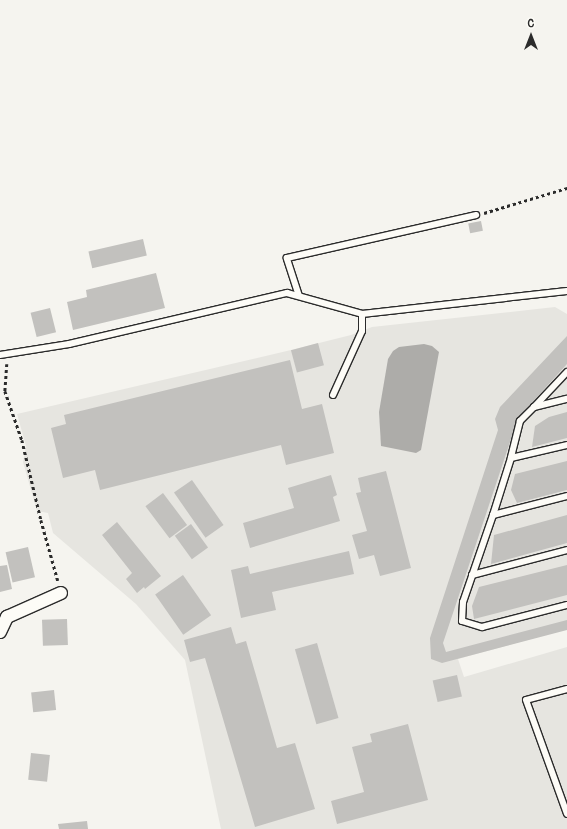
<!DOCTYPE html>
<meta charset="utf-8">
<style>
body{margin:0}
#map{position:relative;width:567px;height:829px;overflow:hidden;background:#f5f4ef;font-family:Pangolin,sans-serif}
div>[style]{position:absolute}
.built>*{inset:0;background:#e6e5e0}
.water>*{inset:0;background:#adaca9}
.building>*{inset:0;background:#c2c1be;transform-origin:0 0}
.path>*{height:2.5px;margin-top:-1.25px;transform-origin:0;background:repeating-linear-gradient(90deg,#2b2b2b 0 3px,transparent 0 6px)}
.roads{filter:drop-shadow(1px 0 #2b2b2b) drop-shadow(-1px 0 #2b2b2b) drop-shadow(0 1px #2b2b2b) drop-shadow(0 -1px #2b2b2b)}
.lane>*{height:6px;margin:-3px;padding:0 3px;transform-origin:3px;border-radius:3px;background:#fdfcf7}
.street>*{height:12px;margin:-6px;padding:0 6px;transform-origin:6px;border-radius:6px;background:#fdfcf7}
span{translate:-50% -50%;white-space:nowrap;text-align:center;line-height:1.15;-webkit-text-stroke:3px #fdfcf7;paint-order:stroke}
.north{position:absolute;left:511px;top:16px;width:40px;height:40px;-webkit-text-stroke:3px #fdfcf7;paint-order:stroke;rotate:0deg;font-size:11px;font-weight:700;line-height:16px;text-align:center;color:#2b2b2b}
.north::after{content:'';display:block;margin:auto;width:14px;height:18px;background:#2b2b2b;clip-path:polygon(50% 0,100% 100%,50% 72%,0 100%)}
</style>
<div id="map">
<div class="built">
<div style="clip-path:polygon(555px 307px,567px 314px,567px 629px,458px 659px,464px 677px,567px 647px,567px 829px,221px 829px,185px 660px,136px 604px,53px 533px,48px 513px,37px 511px,23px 462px,26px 446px,17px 414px,291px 350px,351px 335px,372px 327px)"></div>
</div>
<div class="water">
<div style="clip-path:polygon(424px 344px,432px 346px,439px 352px,421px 450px,416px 453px,381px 446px,379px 412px,388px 359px,393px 351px,399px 347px)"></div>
</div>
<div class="building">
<div style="left:481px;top:221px;width:10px;height:13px;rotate:79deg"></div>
<div style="left:143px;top:239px;width:17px;height:56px;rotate:77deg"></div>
<div style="clip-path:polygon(156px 273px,165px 308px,73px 330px,67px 302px,87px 297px,86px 290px)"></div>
<div style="left:50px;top:308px;width:25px;height:20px;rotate:76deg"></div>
<div style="clip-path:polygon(567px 336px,567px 364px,518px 418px,443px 643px,446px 652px,567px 620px,567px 630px,442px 663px,431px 659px,430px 638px,498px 430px,495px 419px,500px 407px)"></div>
<div style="left:318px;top:343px;width:23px;height:28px;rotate:75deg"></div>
<div style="clip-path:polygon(290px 360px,302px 409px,322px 404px,334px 453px,286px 465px,281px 445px,100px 490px,95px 470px,63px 478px,51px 428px,66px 424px,64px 415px)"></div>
<div style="clip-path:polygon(567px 412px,567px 438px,532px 447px,535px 426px,549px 417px)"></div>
<div style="clip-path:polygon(567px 461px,567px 490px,517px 503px,511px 490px,515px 474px)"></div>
<div style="clip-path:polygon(386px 471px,411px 568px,380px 576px,374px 555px,359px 559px,352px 535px,367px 531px,356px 493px,361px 492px,358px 478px)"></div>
<div style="clip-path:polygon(331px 475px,337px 495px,333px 497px,340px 521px,250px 548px,243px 523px,294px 508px,288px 488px)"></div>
<div style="left:192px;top:480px;width:55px;height:22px;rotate:55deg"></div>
<div style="left:163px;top:493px;width:40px;height:22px;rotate:53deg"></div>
<div style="clip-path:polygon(567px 515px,567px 543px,491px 564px,494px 535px)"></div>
<div style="clip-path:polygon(117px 522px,161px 576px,145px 589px,144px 587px,137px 593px,126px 579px,132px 573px,102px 535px)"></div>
<div style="left:191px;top:524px;width:29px;height:20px;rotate:54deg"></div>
<div style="left:28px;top:547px;width:31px;height:23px;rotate:77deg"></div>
<div style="clip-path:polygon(349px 551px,354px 574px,272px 592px,276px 610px,241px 618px,231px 570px,248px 566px,250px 574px)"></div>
<div style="clip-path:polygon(7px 565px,12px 589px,0 592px,0 566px)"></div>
<div style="clip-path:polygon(567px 565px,567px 595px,474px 619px,472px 606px,479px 587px)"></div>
<div style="left:183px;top:575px;width:49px;height:34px;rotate:55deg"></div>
<div style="left:67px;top:619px;width:26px;height:25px;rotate:88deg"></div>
<div style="clip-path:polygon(231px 627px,236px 644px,246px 641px,277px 748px,295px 743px,315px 809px,255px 827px,205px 658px,190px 662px,184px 640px)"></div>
<div style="left:317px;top:643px;width:78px;height:23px;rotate:74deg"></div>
<div style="left:457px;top:675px;width:22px;height:25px;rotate:77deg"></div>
<div style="left:54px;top:690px;width:20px;height:23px;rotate:84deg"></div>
<div style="clip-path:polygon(408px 724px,428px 800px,337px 824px,331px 801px,364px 792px,352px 747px,372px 742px,370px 734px)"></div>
<div style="left:31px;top:753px;width:19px;height:27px;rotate:6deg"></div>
<div style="clip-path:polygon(87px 821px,88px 829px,59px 829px,58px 824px)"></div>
</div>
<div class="path">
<div style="left:484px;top:213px;width:87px;rotate:-16.8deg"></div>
<div style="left:7px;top:364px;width:27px;rotate:94deg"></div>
<div style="left:5px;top:391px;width:52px;rotate:70.9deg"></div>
<div style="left:22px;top:440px;width:82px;rotate:76.6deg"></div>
<div style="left:41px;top:520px;width:63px;rotate:74.4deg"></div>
</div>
<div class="roads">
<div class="lane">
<div style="left:299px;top:296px;width:40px;rotate:-108deg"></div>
<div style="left:287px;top:258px;width:194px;rotate:-12.8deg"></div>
<div style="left:0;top:355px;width:70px;rotate:-9.1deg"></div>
<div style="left:69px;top:344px;width:224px;rotate:-13.2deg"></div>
<div style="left:287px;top:293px;width:78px;rotate:15.6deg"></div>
<div style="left:362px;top:314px;width:206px;rotate:-6.4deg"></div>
<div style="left:567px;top:372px;width:48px;rotate:133.3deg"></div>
<div style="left:534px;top:407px;width:34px;rotate:-14deg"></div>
<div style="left:333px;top:395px;width:70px;rotate:-65.6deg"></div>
<div style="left:362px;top:331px;width:17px;rotate:-90deg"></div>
<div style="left:534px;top:407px;width:20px;rotate:135deg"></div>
<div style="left:520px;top:421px;width:38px;rotate:104deg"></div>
<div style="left:511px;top:458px;width:57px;rotate:-13.1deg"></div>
<div style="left:511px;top:458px;width:60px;rotate:107.5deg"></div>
<div style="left:493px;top:515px;width:76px;rotate:-14.4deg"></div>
<div style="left:493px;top:515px;width:92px;rotate:109deg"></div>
<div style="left:463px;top:602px;width:19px;rotate:93deg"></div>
<div style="left:462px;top:621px;width:21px;rotate:17deg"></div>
<div style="left:482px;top:627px;width:88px;rotate:-14.5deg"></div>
<div style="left:472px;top:575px;width:98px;rotate:-14.7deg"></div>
<div style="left:567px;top:689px;width:42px;rotate:165deg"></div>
<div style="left:526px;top:700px;width:121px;rotate:70.2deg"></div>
</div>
<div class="street">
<div style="left:0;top:632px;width:17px;rotate:-65deg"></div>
<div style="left:7px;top:617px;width:59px;rotate:-24deg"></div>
</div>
</div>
<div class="north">С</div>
</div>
